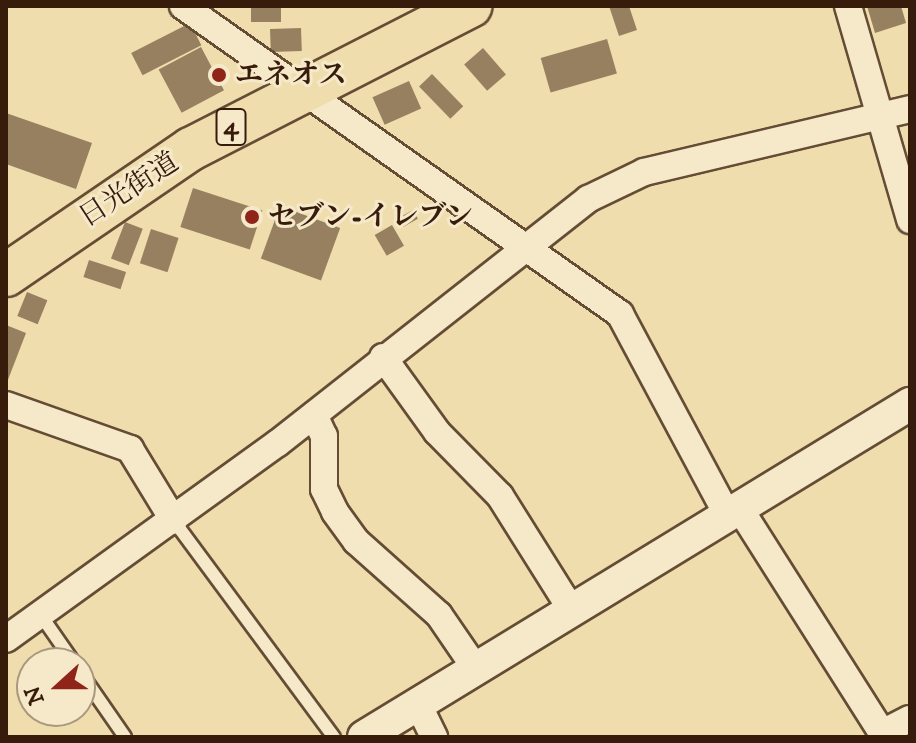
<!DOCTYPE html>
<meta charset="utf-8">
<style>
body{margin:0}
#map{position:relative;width:916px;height:743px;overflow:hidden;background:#efddae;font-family:"IM FELL DW Pica","Noto Serif JP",serif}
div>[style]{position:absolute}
.building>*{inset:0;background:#978060;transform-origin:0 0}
.roads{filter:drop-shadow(2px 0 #654c34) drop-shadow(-2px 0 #654c34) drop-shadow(0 2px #654c34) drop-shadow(0 -2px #654c34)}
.service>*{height:12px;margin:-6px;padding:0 6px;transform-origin:6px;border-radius:6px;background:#f5e9ca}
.minor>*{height:26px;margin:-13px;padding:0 13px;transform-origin:13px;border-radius:13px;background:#f5e9ca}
.tertiary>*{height:32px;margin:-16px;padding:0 16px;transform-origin:16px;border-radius:16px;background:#f5e9ca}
.trunk>*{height:42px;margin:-21px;padding:0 21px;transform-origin:21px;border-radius:21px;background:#efddae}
.dots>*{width:22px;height:22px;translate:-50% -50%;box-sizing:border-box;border:4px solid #f5e9ca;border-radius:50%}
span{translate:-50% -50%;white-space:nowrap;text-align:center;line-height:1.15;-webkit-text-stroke:6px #f5e9ca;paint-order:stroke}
.shield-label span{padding:2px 6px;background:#f5e9ca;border:2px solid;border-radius:6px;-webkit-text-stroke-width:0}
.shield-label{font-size:26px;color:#371b0b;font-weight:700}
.poi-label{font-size:28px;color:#371b0b;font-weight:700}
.left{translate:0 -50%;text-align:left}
.street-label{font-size:28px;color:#371b0b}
.frame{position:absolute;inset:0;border:8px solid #371b0b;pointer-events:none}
.north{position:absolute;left:16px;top:647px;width:80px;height:80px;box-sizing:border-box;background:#f5e9ca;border:2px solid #a9977e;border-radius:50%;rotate:249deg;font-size:22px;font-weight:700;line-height:32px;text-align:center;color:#371b0b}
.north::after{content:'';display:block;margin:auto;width:28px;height:36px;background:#8f2418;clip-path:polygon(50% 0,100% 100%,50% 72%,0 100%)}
</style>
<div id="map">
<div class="building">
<div style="left:251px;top:6px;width:30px;height:16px"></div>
<div style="clip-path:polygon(609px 6px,629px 6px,637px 30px,619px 36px)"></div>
<div style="clip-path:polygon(867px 6px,901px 6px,906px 23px,875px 33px)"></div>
<div style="left:190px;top:23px;width:25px;height:66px;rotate:63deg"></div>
<div style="left:301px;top:28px;width:23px;height:31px;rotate:88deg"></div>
<div style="left:607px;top:39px;width:36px;height:69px;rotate:74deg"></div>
<div style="left:201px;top:47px;width:49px;height:48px;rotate:62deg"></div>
<div style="left:483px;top:48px;width:35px;height:25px;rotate:49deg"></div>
<div style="left:432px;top:74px;width:45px;height:18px;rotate:46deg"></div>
<div style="left:409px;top:81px;width:30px;height:40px;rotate:66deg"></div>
<div style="clip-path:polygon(6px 113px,92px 143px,76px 189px,6px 164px)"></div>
<div style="left:193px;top:188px;width:73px;height:41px;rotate:18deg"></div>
<div style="left:280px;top:206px;width:64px;height:56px;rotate:20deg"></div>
<div style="left:413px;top:210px;width:10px;height:17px;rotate:61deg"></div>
<div style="left:125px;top:222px;width:19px;height:39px;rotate:21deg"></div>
<div style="left:392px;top:225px;width:24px;height:20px;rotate:60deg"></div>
<div style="left:151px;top:229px;width:29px;height:36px;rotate:18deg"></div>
<div style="left:89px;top:260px;width:39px;height:18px;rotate:18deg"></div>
<div style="left:27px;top:292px;width:22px;height:26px;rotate:22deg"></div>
<div style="clip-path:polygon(6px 325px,26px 333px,6px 385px)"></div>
</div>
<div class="roads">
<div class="service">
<div style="left:174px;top:521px;width:269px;rotate:53.5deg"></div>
<div style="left:40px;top:614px;width:60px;rotate:55.2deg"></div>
<div style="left:80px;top:672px;width:79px;rotate:55.3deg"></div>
</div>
<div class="minor">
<div style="left:183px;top:6px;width:535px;rotate:35.18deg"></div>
<div style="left:620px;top:314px;width:229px;rotate:61.9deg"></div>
<div style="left:848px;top:6px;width:223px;rotate:73.8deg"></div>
<div style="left:383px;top:357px;width:92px;rotate:54.2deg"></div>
<div style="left:437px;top:432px;width:90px;rotate:45.5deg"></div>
<div style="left:500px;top:496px;width:136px;rotate:57.9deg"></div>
<div style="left:6px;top:405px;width:132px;rotate:19.5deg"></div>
<div style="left:130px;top:449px;width:84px;rotate:58.6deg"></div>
<div style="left:314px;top:415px;width:23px;rotate:65deg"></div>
<div style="left:324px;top:436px;width:53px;rotate:90deg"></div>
<div style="left:324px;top:489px;width:25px;rotate:64deg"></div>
<div style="left:335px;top:512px;width:36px;rotate:54deg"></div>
<div style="left:356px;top:541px;width:111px;rotate:41.7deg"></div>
<div style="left:439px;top:615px;width:65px;rotate:55.6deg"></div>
<div style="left:740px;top:509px;width:265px;rotate:57.6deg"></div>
<div style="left:882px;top:733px;width:31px;rotate:-27deg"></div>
<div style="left:6px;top:639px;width:335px;rotate:-35.8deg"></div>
<div style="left:278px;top:443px;width:395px;rotate:-38.2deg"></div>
<div style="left:588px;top:199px;width:62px;rotate:-25.7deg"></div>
<div style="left:644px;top:172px;width:273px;rotate:-13.3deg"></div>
<div style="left:418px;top:704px;width:37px;rotate:64deg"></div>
</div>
<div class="tertiary">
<div style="left:364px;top:737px;width:640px;rotate:-31.38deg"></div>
</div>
<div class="trunk">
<div style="left:6px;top:275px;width:224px;rotate:-34.3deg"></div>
<div style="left:191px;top:149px;width:314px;rotate:-27.1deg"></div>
</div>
</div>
<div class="dots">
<div style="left:219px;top:75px;background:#8f2418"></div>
<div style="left:252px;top:217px;background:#8f2418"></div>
</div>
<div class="shield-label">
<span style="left:231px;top:127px">4</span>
</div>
<div class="poi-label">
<span class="left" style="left:235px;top:75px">エネオス</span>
<span class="left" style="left:268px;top:217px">セブン-イレブン</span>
</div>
<div class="street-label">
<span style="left:129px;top:190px;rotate:-33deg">日光街道</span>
</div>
<div class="frame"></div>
<div class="north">N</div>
</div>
